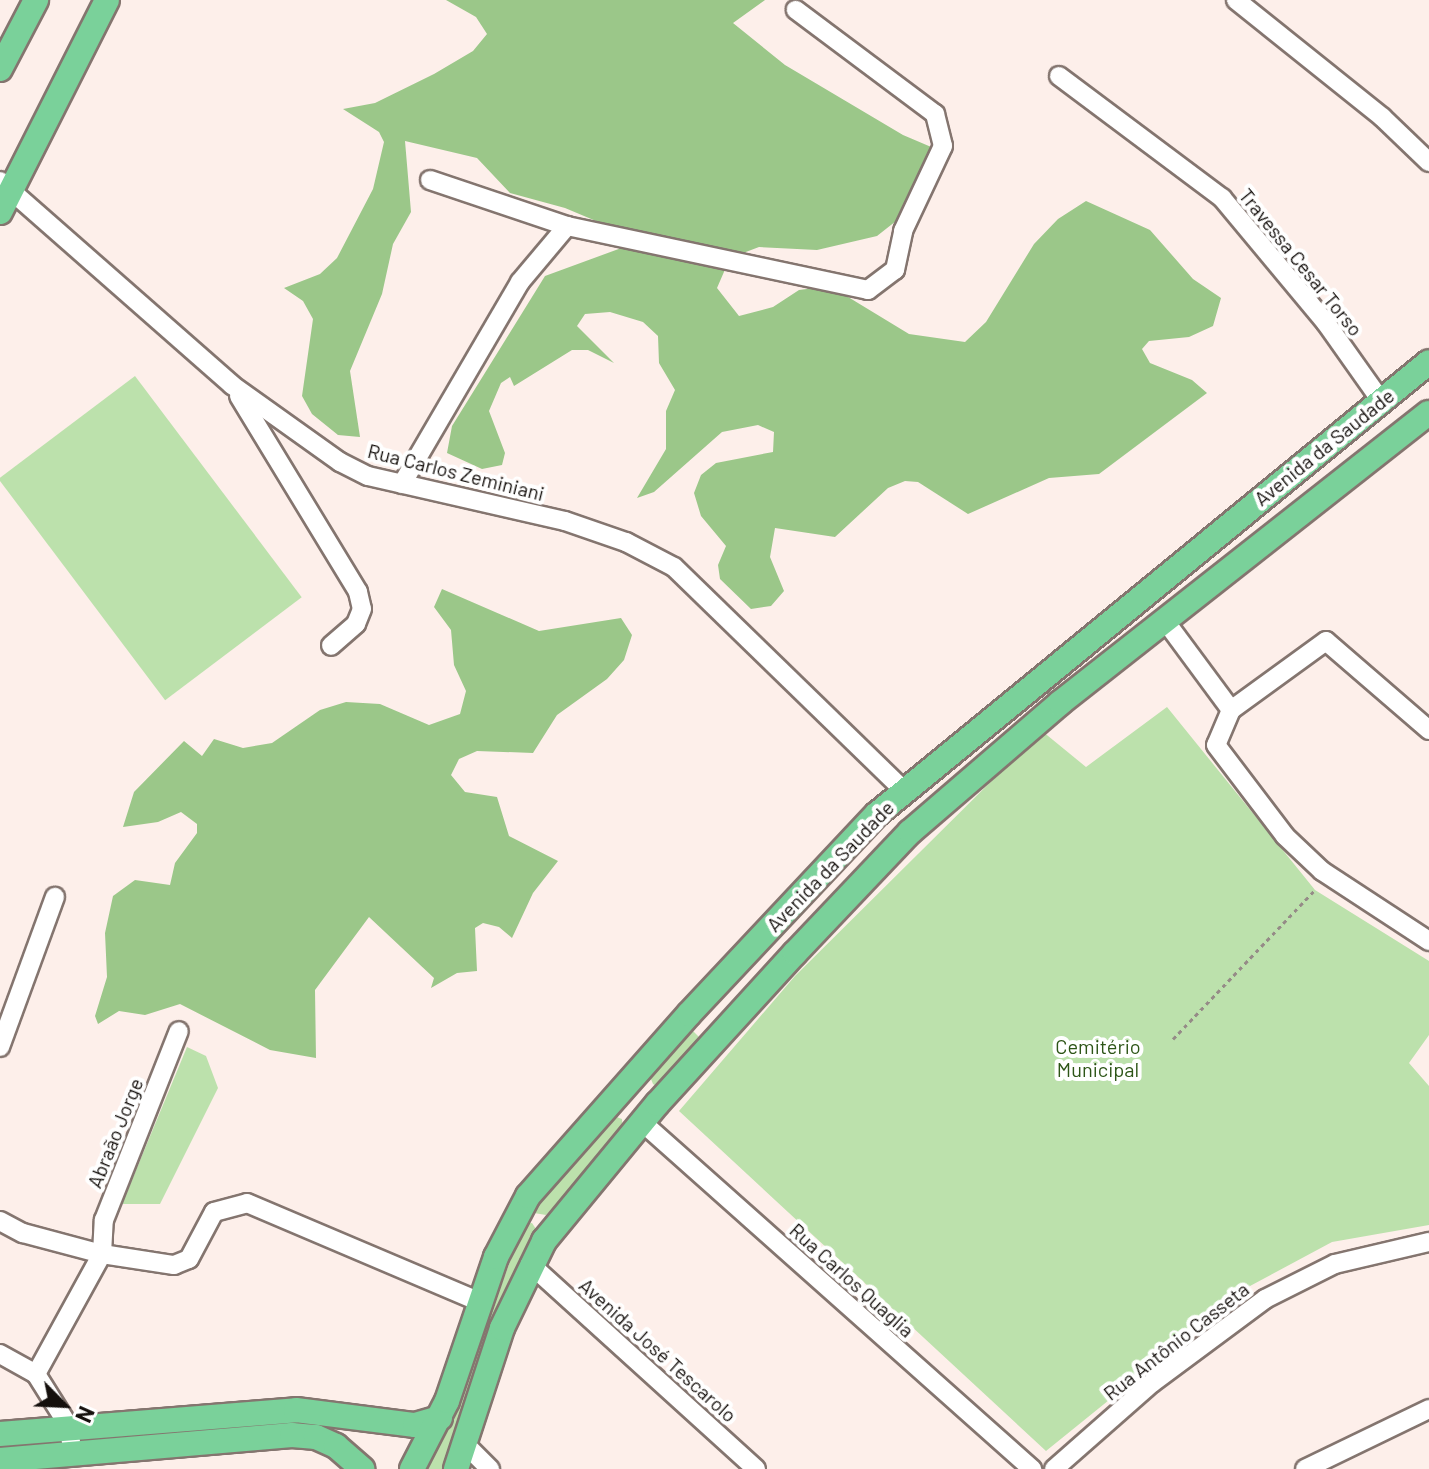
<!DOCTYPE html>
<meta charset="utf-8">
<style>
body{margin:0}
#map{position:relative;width:1429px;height:1469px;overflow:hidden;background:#fdefea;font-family:Barlow,sans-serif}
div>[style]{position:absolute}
.green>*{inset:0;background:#bce1ac;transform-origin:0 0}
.forest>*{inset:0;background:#9bc789}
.path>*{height:3px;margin-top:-1.5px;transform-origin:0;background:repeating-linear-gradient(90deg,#958b87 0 4px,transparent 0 8px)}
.roads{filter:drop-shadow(2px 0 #84756f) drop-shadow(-2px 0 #84756f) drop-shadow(0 2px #84756f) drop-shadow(0 -2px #84756f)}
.minor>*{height:18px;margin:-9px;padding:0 9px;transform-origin:9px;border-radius:9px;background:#fff}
.major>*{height:24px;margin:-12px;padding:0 12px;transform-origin:12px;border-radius:12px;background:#7ad19a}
span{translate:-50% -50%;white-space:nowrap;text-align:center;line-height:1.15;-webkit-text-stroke:8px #fff;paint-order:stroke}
.street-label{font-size:20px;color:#15100d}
.park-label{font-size:20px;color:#2d5517}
.north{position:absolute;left:24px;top:1365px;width:80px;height:80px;-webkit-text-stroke:6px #fff;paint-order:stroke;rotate:114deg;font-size:22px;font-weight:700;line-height:32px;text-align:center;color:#15100d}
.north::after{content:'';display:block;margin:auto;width:28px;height:36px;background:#15100d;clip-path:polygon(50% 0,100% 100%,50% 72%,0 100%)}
</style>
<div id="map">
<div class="green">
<div style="left:135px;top:376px;width:277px;height:171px;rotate:53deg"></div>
<div style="clip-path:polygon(1167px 707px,1315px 890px,1429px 961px,1429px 1035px,1409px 1063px,1429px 1086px,1429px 1225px,1332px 1242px,1250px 1286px,1046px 1451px,679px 1111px,795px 976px,1042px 731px,1086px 767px)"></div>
<div style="clip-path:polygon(691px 1029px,703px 1041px,658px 1087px,653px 1084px,649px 1074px)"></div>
<div style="clip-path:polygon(187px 1047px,206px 1056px,218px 1088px,160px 1204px,122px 1204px)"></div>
<div style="clip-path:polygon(611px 1115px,622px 1119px,623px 1132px,546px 1215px,534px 1213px,533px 1205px)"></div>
<div style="clip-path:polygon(532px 1223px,536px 1229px,509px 1284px,445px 1469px,423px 1469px,456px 1409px,520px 1234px,525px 1224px)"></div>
</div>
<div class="forest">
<div style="clip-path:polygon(446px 0,765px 0,733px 23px,785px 65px,903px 135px,950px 155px,924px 199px,877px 236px,817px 250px,759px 247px,730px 258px,717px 288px,739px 316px,773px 307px,799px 290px,830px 286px,909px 334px,965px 342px,986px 322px,1034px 244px,1058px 219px,1086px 201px,1150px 230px,1193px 279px,1221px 298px,1213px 326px,1189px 337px,1149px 341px,1142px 349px,1150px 363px,1192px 380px,1207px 393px,1099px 474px,1049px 478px,968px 514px,918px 482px,905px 481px,888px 488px,835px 537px,775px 528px,770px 557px,784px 591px,771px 606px,751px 609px,720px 579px,718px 565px,726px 546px,701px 516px,694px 493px,701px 475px,716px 463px,773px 452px,774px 432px,758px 425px,722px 432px,654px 492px,637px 498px,666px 449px,666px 411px,675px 390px,659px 363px,658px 336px,643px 322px,610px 312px,585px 314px,577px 326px,614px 363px,588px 350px,572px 350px,514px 386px,510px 377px,501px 383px,489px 411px,505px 453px,502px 465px,482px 469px,447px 453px,452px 426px,545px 276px,635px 243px,627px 234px,565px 208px,510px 193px,477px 158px,405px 141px,411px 212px,393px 244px,382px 294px,350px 371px,360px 437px,338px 435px,312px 414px,302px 396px,313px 319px,303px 301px,284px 288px,320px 274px,337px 258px,373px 189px,384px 142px,379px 132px,343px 109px,375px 103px,434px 74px,473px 51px,487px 34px,476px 17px)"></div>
<div style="clip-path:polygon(442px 589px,539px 631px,621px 618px,632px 635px,624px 660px,607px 679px,557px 715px,533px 753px,477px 751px,459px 759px,451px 775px,465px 792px,497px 797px,509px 836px,558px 861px,533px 893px,512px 938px,499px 927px,483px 923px,475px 928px,477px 971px,457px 973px,431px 988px,434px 978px,369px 917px,315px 990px,316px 1058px,270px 1050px,180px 1004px,145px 1015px,119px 1011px,98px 1024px,95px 1016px,107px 977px,105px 933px,113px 896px,135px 880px,170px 885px,175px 863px,197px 833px,197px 824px,181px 812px,158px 822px,123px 827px,134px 792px,184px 741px,202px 756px,214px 739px,243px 748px,272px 743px,320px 710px,346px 702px,380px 704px,429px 725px,460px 714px,466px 691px,454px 665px,451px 630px,434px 607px)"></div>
</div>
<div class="path">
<div style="left:1173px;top:1039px;width:206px;rotate:-46.4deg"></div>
</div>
<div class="roads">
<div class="minor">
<div style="left:1236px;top:0;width:187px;rotate:38.7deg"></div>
<div style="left:1382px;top:117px;width:65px;rotate:43.8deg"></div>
<div style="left:1059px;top:76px;width:204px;rotate:36.8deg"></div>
<div style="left:1222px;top:198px;width:163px;rotate:50.2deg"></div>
<div style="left:1326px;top:323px;width:97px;rotate:54.7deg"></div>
<div style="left:430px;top:180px;width:145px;rotate:18.6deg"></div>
<div style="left:567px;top:226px;width:308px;rotate:12deg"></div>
<div style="left:868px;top:290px;width:34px;rotate:-37deg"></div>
<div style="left:895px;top:270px;width:40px;rotate:-78deg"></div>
<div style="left:903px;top:231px;width:94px;rotate:-64.8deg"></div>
<div style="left:943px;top:146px;width:33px;rotate:-104deg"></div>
<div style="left:935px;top:114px;width:174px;rotate:-143.2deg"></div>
<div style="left:0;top:181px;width:309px;rotate:41.3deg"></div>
<div style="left:232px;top:385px;width:133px;rotate:35.5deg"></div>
<div style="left:340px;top:462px;width:31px;rotate:27deg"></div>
<div style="left:368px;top:476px;width:202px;rotate:12.9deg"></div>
<div style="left:565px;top:521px;width:65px;rotate:19deg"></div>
<div style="left:626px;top:542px;width:54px;rotate:27.5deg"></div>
<div style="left:674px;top:567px;width:321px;rotate:44.2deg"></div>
<div style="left:239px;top:396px;width:229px;rotate:58.7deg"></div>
<div style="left:358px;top:592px;width:17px;rotate:77deg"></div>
<div style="left:362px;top:609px;width:16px;rotate:112deg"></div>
<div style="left:356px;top:624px;width:33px;rotate:139deg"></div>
<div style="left:402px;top:484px;width:234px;rotate:-59.7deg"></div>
<div style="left:520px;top:282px;width:73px;rotate:-50deg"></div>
<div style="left:1166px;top:622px;width:109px;rotate:53.5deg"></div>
<div style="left:1429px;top:730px;width:136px;rotate:-139.2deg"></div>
<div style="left:1326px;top:641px;width:117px;rotate:144deg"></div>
<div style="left:1231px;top:710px;width:38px;rotate:113deg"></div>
<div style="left:1216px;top:745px;width:114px;rotate:52.8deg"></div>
<div style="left:1285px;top:836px;width:51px;rotate:43.4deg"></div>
<div style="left:1322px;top:871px;width:128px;rotate:33.2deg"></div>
<div style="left:0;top:1047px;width:160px;rotate:-69.9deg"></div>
<div style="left:643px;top:1123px;width:521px;rotate:41.65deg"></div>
<div style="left:0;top:1221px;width:26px;rotate:28deg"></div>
<div style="left:23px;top:1233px;width:82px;rotate:14.9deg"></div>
<div style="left:102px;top:1254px;width:73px;rotate:8.7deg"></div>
<div style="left:174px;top:1265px;width:16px;rotate:-22deg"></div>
<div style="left:189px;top:1259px;width:53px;rotate:-62deg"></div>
<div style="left:214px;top:1212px;width:34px;rotate:-15deg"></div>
<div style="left:247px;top:1203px;width:253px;rotate:23deg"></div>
<div style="left:530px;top:1264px;width:305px;rotate:42.2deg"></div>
<div style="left:0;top:1354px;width:41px;rotate:29.1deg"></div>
<div style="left:36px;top:1374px;width:60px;rotate:57.9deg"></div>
<div style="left:68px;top:1425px;width:28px;rotate:80deg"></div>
<div style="left:36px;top:1374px;width:137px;rotate:-61.2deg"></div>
<div style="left:102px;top:1254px;width:34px;rotate:-87deg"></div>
<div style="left:104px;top:1220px;width:203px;rotate:-68.4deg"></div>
<div style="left:464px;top:1443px;width:37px;rotate:45deg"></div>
<div style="left:1054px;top:1469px;width:130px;rotate:-41.3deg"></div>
<div style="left:1152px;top:1383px;width:141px;rotate:-36.6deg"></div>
<div style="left:1265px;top:1299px;width:78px;rotate:-26.6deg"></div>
<div style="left:1335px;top:1264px;width:97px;rotate:-13.2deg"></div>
<div style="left:1305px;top:1469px;width:138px;rotate:-25.8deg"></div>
</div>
<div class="major">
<div style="left:0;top:69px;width:78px;rotate:-62.4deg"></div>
<div style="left:0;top:212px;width:237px;rotate:-63.2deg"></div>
<div style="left:0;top:1434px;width:297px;rotate:-4.6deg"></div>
<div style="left:296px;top:1410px;width:120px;rotate:7.2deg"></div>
<div style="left:415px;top:1425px;width:26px;rotate:-16deg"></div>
<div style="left:0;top:1460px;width:293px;rotate:-4.9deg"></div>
<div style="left:292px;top:1435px;width:24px;rotate:5deg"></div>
<div style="left:316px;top:1437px;width:22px;rotate:24deg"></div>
<div style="left:336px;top:1446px;width:35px;rotate:41deg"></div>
<div style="left:412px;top:1469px;width:76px;rotate:-62.8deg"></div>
<div style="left:447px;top:1401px;width:152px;rotate:-71.2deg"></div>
<div style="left:496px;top:1257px;width:69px;rotate:-62.3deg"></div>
<div style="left:528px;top:1196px;width:243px;rotate:-48.5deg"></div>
<div style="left:689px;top:1014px;width:274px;rotate:-46.8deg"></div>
<div style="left:877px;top:814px;width:713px;rotate:-39.31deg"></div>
<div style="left:456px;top:1469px;width:148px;rotate:-71.9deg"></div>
<div style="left:502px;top:1328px;width:97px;rotate:-64.2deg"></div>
<div style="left:544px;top:1241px;width:178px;rotate:-50.5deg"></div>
<div style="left:657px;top:1104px;width:205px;rotate:-47.6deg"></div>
<div style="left:795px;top:953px;width:167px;rotate:-46.5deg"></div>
<div style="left:910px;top:832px;width:198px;rotate:-40.7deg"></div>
<div style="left:1060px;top:703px;width:469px;rotate:-38.2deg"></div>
</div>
</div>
<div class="street-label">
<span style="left:1301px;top:262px;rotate:51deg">Travessa Cesar Torso</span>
<span style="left:1324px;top:447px;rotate:-39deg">Avenida da Saudade</span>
<span style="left:456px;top:472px;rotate:14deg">Rua Carlos Zeminiani</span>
<span style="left:830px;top:866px;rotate:-46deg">Avenida da Saudade</span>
<span style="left:115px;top:1133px;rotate:-68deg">Abraão Jorge</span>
<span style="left:852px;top:1280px;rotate:42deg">Rua Carlos Quaglia</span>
<span style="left:1176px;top:1341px;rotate:-38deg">Rua Antônio Casseta</span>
<span style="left:658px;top:1350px;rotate:42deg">Avenida José Tescarolo</span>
</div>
<div class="park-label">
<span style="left:1098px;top:1058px">Cemitério<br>Municipal</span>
</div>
<div class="north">N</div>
</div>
